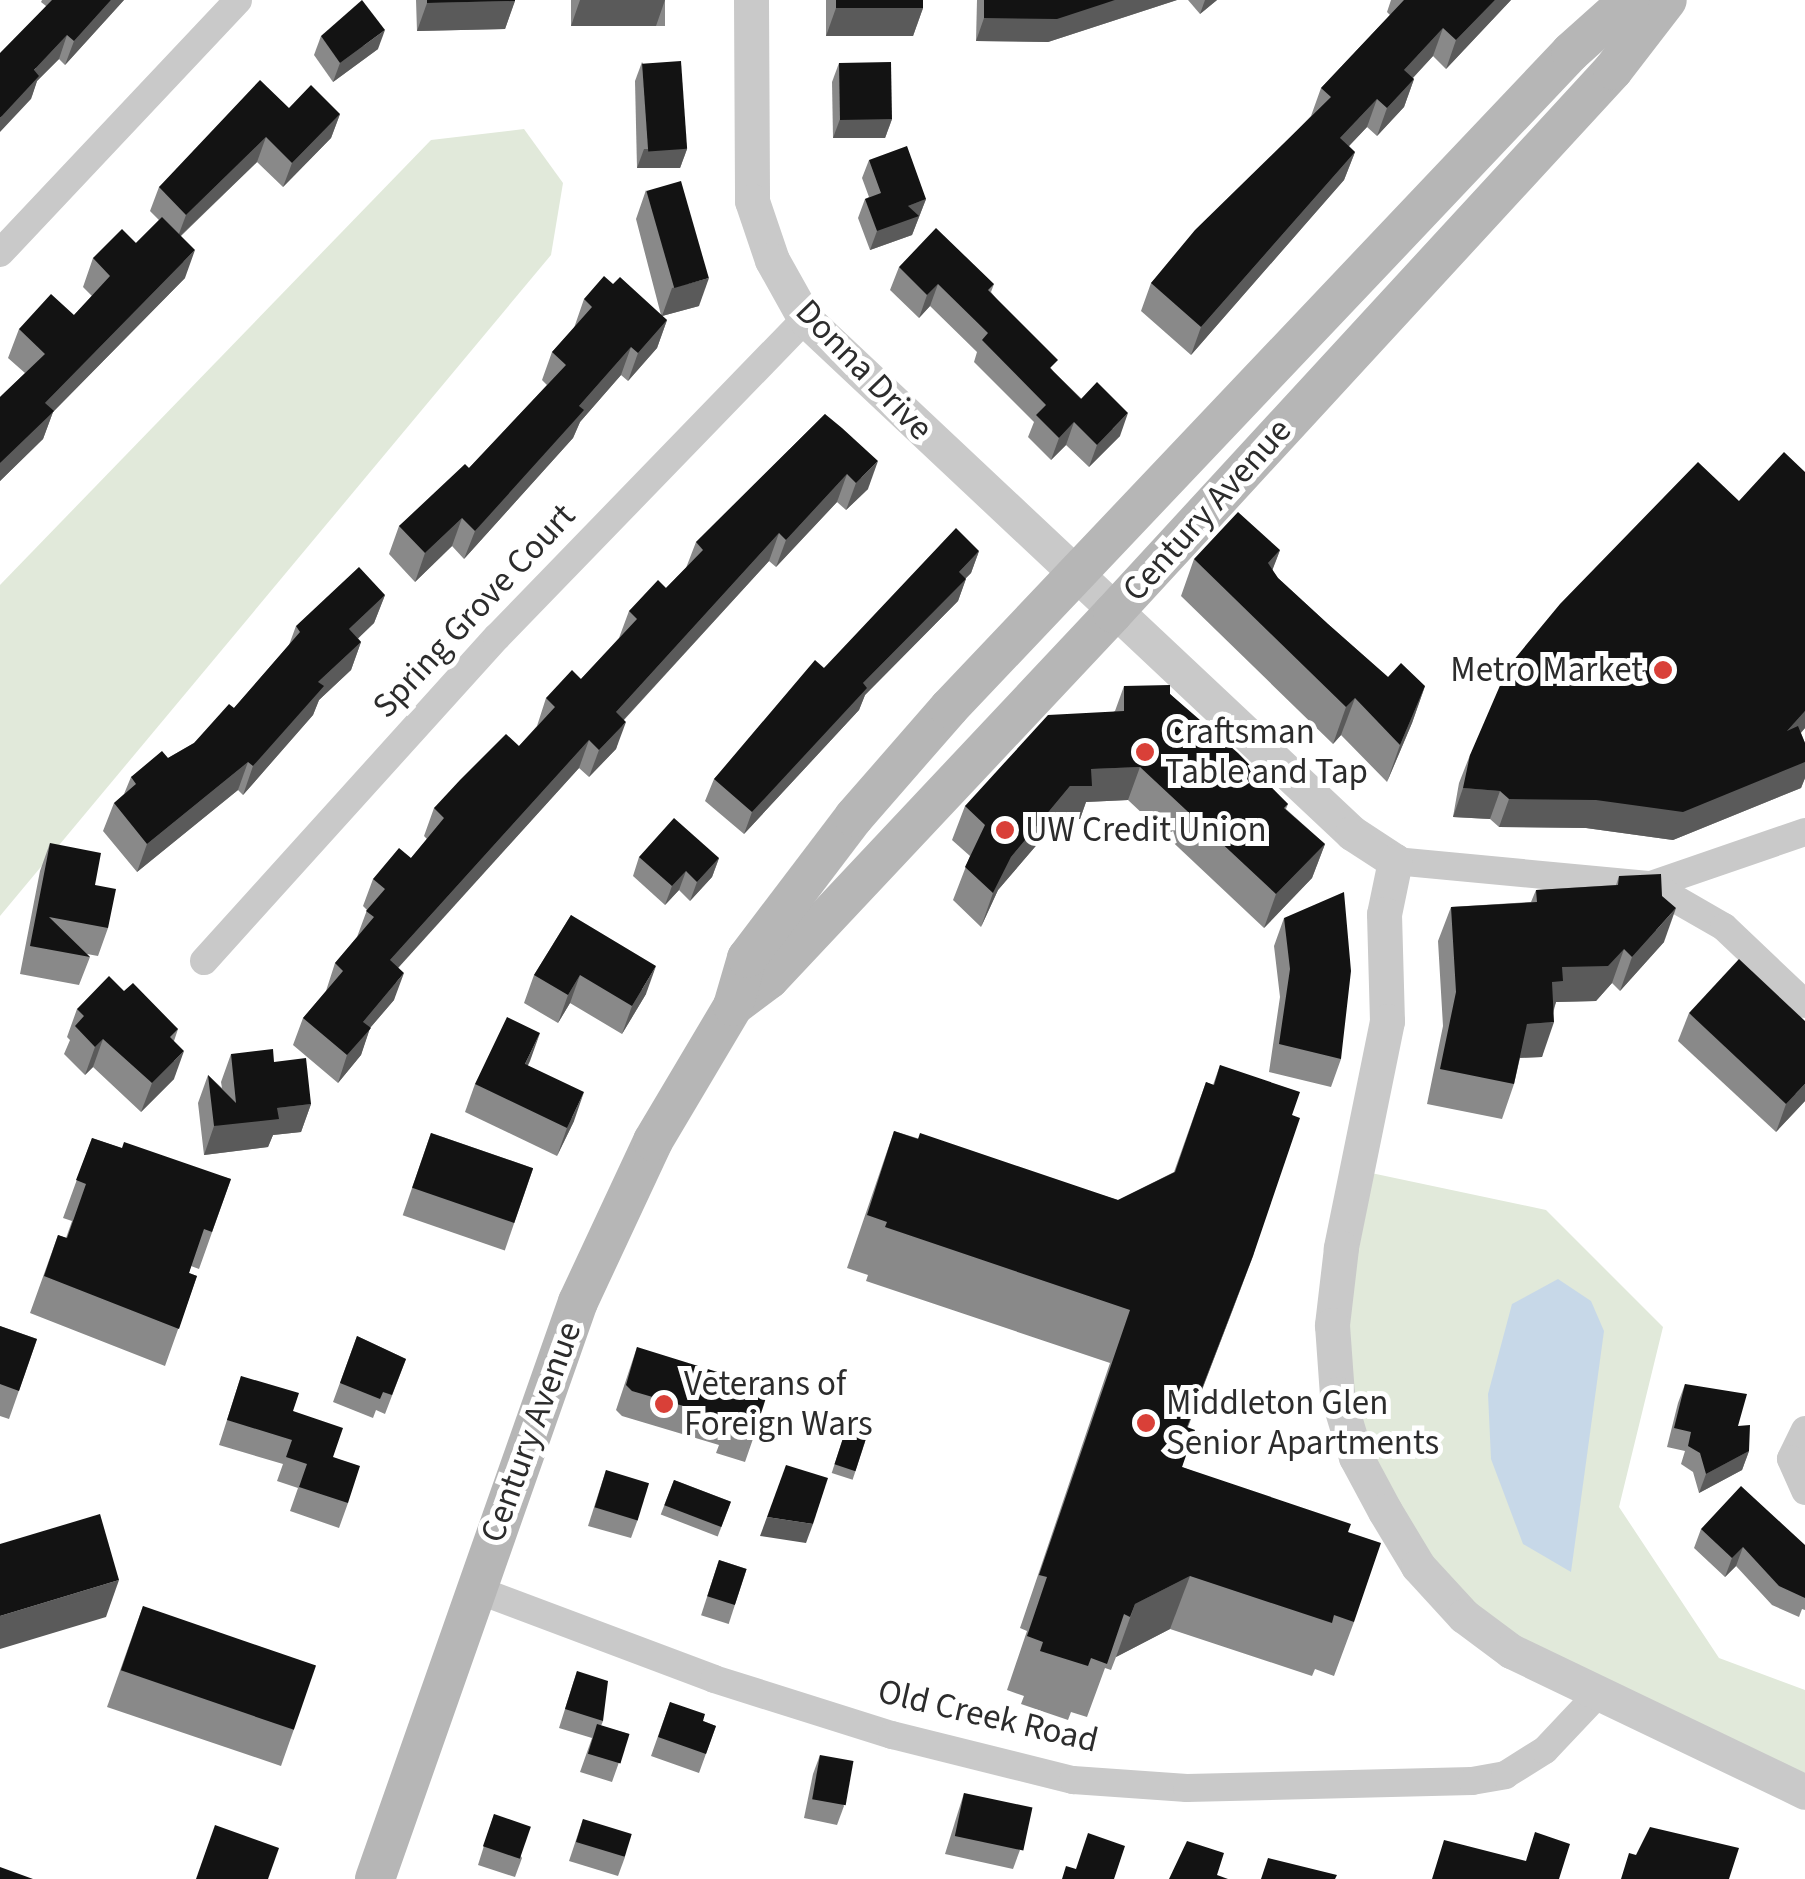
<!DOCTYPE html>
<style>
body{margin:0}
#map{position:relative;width:1805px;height:1879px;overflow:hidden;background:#fff;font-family:"Source Sans 3",sans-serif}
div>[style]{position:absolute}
.green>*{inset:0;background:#e1e9da}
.water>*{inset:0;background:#c7d8e8}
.minor>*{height:28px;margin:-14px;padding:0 14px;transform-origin:14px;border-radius:14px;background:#c9c9c9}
.tertiary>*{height:35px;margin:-17.5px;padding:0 17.5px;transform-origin:17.5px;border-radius:17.5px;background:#c9c9c9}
.secondary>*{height:40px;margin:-20px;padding:0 20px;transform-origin:20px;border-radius:20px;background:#b6b6b6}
.wall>*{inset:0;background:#898989;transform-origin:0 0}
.shaded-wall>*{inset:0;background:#5a5a5a}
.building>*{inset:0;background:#131313;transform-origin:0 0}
.dots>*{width:28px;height:28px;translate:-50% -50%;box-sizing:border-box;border:5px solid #fff;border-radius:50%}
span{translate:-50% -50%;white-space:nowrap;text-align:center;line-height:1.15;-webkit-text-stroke:10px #fff;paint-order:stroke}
.street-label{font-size:35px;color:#2c2c2c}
.poi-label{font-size:35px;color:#2c2c2c}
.right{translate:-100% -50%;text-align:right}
.left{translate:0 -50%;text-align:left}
</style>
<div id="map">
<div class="green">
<div style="clip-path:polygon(524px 129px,563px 183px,551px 255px,0 916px,0 585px,431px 140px)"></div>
<div style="clip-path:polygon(1357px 1170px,1546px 1210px,1663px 1327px,1619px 1507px,1719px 1658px,1805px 1690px,1805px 1792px,1464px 1616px,1337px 1394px)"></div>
</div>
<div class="water">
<div style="clip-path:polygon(1558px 1279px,1591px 1301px,1604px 1331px,1571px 1572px,1523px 1544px,1491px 1459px,1488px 1394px,1512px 1304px)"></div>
</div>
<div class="minor">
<div style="left:0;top:253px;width:347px;rotate:-46.7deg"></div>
<div style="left:1395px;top:861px;width:257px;rotate:5.4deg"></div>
<div style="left:1651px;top:885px;width:163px;rotate:-19deg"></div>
<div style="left:1651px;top:885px;width:84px;rotate:29.9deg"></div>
<div style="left:1724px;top:927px;width:112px;rotate:43.5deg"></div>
<div style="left:204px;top:961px;width:437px;rotate:-47.9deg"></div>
<div style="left:497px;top:637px;width:443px;rotate:-45.9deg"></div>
<div style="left:1805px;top:1430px;width:32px;rotate:116deg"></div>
<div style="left:1791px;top:1459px;width:35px;rotate:66deg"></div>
<div style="left:475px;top:1589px;width:255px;rotate:20.6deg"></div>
<div style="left:714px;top:1679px;width:187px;rotate:17.5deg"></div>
<div style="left:892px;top:1735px;width:187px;rotate:14deg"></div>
<div style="left:1073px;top:1780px;width:114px;rotate:4deg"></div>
<div style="left:1187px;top:1788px;width:285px;rotate:-1.4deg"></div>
<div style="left:1472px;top:1781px;width:34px;rotate:-10deg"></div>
<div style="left:1505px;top:1775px;width:47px;rotate:-32deg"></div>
<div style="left:1545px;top:1750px;width:74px;rotate:-46.6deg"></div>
</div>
<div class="tertiary">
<div style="left:751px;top:0;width:201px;rotate:89.7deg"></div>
<div style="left:752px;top:201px;width:62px;rotate:71.3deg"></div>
<div style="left:772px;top:260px;width:68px;rotate:60.8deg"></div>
<div style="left:805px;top:319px;width:751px;rotate:43.22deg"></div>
<div style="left:1352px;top:833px;width:51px;rotate:33.1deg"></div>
<div style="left:1395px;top:861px;width:54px;rotate:101.7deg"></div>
<div style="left:1384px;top:914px;width:107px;rotate:88.4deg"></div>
<div style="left:1387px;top:1021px;width:232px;rotate:101.5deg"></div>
<div style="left:1341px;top:1248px;width:78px;rotate:96.7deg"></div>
<div style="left:1332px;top:1325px;width:69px;rotate:85.9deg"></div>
<div style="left:1337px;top:1394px;width:66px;rotate:73.2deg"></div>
<div style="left:1356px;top:1457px;width:61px;rotate:61.8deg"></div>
<div style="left:1385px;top:1511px;width:64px;rotate:59deg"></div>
<div style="left:1418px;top:1566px;width:68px;rotate:47.4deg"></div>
<div style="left:1464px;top:1616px;width:59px;rotate:36.7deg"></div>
<div style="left:1511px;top:1651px;width:326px;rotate:25.6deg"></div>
</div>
<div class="secondary">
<div style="left:733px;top:1006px;width:45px;rotate:-36.9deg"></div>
<div style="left:769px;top:979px;width:502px;rotate:-46.77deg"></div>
<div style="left:1113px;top:613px;width:738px;rotate:-47.36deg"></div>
<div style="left:1613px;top:70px;width:88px;rotate:-52.4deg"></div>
<div style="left:375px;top:1879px;width:612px;rotate:-70.62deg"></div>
<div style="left:578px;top:1302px;width:178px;rotate:-65deg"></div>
<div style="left:653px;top:1141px;width:157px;rotate:-59.3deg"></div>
<div style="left:733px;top:1006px;width:50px;rotate:-73.7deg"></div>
<div style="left:747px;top:958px;width:177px;rotate:-52.8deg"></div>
<div style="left:854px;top:817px;width:145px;rotate:-48.9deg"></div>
<div style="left:949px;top:708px;width:904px;rotate:-46.52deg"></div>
<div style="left:1571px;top:52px;width:78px;rotate:-41.9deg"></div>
</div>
<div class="wall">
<div style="clip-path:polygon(42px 0,124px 0,65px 65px,59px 59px,37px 81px,31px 99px,46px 6px,41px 2px)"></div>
<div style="clip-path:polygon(416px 0,515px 0,505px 29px,417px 31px)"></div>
<div style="left:571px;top:0;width:94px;height:26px"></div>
<div style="clip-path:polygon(826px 0,923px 0,923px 8px,913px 36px,826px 36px)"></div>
<div style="clip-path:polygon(977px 0,1177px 0,1048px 42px,976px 41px)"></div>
<div style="clip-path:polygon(1188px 0,1217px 0,1200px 14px)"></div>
<div style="clip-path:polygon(1391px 0,1511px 0,1446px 69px,1433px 56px,1413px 78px,1414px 79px,1404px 107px,1377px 136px,1367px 127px,1349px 146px,1355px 152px,1344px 180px,1191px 355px,1141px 311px,1151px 283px,1311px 116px,1321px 88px,1390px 15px,1387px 12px)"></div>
<div style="clip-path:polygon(321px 36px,378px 49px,333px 82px,314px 55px)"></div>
<div style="clip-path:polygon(642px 62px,687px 149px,680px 168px,637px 168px,635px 81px)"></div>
<div style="clip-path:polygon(839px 63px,892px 119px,885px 138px,833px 138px,832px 82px)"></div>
<div style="clip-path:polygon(289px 108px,340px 114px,331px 138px,283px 187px,257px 162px,181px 236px,185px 278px,53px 412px,43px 439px,0 481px,0 397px,25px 373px,8px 358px,19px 329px,74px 315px,92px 296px,83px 287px,93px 258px,136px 243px,159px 220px,150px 211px,159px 187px)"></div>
<div style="clip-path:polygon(869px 160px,926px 199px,912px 235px,870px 250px,858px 218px,865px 199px,869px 197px,862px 178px)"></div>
<div style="clip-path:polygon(646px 190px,699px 306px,662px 316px,667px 320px,657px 348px,628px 381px,621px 375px,580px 422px,573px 438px,464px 559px,452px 546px,415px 582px,389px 554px,399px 526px,469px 468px,547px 385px,542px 380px,552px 352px,574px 328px,584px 299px,613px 284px,661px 315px,636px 219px)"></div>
<div style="clip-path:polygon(899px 267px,994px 284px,991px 292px,1054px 372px,1120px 436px,1089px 467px,1066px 445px,1051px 460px,1028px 437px,1034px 422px,974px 362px,977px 352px,930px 306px,919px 318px,890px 290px)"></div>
<div style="clip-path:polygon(825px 414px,868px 489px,846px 510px,837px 502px,776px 567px,769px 561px,624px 720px,616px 749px,589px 777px,579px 768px,398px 967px,394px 1000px,370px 1028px,361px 1055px,338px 1083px,293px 1045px,303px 1018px,326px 991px,335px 963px,357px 937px,367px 910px,363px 906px,373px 879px,411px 858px,427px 839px,424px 836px,434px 808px,519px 746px,537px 726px,546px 698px,581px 679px,619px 638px,629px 611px,666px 588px,686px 568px,696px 542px)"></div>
<div style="clip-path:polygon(1805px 472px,1805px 728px,1801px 733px,1805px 743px,1805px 778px,1801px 788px,1673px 840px,1586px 828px,1499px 827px,1490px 819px,1453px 817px,1459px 783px,1470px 755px,1739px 501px)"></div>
<div style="clip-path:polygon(1280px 550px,1272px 570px,1278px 578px,1328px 624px,1388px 677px,1425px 686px,1412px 723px,1387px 782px,1341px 735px,1333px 744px,1181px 596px,1194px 559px)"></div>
<div style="clip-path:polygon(979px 551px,971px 573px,966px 578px,958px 601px,865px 695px,859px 710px,744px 834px,705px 801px,714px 779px,824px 668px)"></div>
<div style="clip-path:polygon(385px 595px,374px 623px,358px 638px,361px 642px,351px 670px,319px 700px,313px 715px,243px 795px,238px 790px,137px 872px,103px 831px,114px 803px,124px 794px,131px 777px,168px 758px,194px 743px,234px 708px,289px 645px,296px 626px)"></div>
<div style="clip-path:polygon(1124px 686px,1170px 694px,1288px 804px,1286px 809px,1325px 844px,1312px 878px,1264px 928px,1128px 800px,1086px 802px,1080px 819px,1058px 820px,998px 890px,981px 927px,953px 900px,970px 856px,952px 840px,965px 806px,1115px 711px)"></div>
<div style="clip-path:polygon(50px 843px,95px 885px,108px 928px,98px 956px,87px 954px,90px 957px,79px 985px,20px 974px,40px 871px)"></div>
<div style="clip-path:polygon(639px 857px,719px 858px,712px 877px,690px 901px,679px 890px,665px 905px,633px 876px)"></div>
<div style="clip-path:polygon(1619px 876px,1664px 942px,1620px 991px,1612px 983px,1596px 1001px,1556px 1002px,1542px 1057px,1520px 1058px,1514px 1084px,1502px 1119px,1427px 1104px,1443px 1026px,1438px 941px,1451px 907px,1531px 902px,1536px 890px,1616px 885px)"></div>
<div style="clip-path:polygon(571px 915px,646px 994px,622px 1034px,570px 1003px,558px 1023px,524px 1003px,534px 975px)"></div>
<div style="clip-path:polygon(1284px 918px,1341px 1059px,1331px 1087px,1269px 1072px,1280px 997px,1274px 946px)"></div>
<div style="clip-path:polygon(124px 991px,178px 1029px,174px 1041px,174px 1079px,141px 1112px,93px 1067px,85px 1075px,64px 1054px,70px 1040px,67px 1037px,77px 1009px)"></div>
<div style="clip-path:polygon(1689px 1013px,1805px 1101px,1776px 1132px,1678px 1041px)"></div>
<div style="clip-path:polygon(231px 1054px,274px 1062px,311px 1104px,301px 1132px,273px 1135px,268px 1147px,204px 1155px,198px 1103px,208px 1075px,222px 1088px,221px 1082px)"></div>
<div style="clip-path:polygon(1220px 1065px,1292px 1115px,1253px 1256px,1188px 1427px,1182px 1467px,1348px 1532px,1354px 1622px,1334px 1676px,1315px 1669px,1312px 1676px,1170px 1629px,1116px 1657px,1111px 1670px,1105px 1668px,1087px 1717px,1071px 1712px,1068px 1720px,1021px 1704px,1024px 1696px,1007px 1690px,1027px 1631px,1020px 1628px,1110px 1363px,866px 1281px,868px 1275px,847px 1268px,894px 1131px,1118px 1200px,1174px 1172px,1206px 1082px,1213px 1085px)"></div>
<div style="clip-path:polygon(528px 1066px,574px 1121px,557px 1156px,465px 1112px,475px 1084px)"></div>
<div style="left:431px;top:1133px;width:108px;height:87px;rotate:19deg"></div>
<div style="clip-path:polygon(92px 1138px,121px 1148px,231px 1179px,199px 1269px,191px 1266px,189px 1273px,197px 1276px,165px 1366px,30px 1313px,58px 1235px,66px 1238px,72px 1221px,63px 1218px)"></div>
<div style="clip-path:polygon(0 1326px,37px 1339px,9px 1419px,0 1416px)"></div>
<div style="clip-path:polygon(357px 1336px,406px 1359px,385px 1414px,376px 1410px,373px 1418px,333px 1402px)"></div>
<div style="clip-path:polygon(637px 1347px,754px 1436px,745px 1462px,716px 1453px,719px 1445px,622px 1416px,616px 1410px)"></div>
<div style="clip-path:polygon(241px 1376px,293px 1411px,333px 1457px,348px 1503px,339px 1528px,290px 1511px,298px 1488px,277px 1481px,283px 1464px,219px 1445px)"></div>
<div style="clip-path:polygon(1685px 1384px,1738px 1426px,1749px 1451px,1742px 1470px,1699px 1493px,1693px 1472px,1681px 1464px,1685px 1451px,1667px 1447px,1678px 1403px)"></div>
<div style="left:845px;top:1432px;width:22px;height:43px;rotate:18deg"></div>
<div style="clip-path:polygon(606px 1470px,638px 1519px,631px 1538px,588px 1526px)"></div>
<div style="left:674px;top:1480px;width:61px;height:37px;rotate:21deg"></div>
<div style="clip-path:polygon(1701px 1529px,1805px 1545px,1805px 1610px,1802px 1609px,1799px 1617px,1772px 1605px,1736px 1566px,1725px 1577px,1694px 1548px)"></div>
<div style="left:719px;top:1560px;width:29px;height:58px;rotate:18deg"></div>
<div style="clip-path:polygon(143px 1606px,294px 1729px,281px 1766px,107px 1707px)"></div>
<div style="clip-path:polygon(577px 1671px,603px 1721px,601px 1726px,629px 1734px,612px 1782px,580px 1772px,592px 1738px,559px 1728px)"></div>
<div style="clip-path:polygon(670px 1702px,703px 1721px,716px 1726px,699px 1773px,651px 1756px)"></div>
<div style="clip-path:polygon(820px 1755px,844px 1806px,837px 1825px,804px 1818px,813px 1774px)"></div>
<div style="clip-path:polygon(964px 1793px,1020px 1850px,1013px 1869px,945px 1854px)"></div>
<div style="clip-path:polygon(494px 1814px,522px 1858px,515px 1877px,478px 1865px)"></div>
<div style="clip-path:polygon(583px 1819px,625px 1857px,618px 1876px,569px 1861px)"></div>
</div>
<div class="shaded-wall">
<div style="clip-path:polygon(111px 0,124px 0,65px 65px,74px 41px)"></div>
<div style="clip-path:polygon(580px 0,665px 0,656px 26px,571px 26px)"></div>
<div style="clip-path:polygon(1115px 0,1177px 0,1048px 42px,976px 41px,984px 18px)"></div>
<div style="clip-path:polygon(1205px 0,1217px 0,1200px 14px)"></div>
<div style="clip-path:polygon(1495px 0,1511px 0,1446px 69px,1456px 40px)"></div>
<div style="clip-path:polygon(515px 1px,505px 29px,417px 31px,427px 3px)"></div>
<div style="clip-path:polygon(836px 8px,923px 8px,913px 36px,826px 36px)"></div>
<div style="clip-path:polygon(1443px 28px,1433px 56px,1394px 98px,1404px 70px)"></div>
<div style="clip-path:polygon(385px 30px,378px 49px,333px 82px,340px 63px)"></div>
<div style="clip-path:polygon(67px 35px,59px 59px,37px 81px,31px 99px,0 132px,0 118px,34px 70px)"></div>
<div style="clip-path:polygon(1414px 79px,1404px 107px,1377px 136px,1387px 108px)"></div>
<div style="clip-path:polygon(1377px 99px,1367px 127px,1330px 166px,1340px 138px)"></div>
<div style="clip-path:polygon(340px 114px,331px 138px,283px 187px,292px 163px)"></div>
<div style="clip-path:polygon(840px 119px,892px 119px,885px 138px,833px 138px)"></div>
<div style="clip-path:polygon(266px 137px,257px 162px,177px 239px,186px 215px)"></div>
<div style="clip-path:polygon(644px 149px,687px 149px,680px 168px,637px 168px)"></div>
<div style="clip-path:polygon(1355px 152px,1344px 180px,1191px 355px,1201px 327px)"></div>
<div style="clip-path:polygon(926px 199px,912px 235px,870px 250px,877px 231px,908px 206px)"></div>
<div style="clip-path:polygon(195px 250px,185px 278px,53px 412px,43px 439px,0 481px,0 463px,45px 403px)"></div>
<div style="clip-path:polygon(709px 278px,699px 306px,662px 316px,672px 288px)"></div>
<div style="clip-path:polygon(938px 284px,930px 306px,919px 318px,927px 295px)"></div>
<div style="clip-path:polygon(667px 320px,657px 348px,628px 381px,638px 353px)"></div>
<div style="clip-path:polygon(631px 347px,621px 375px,580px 422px,573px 438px,464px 559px,475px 531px,579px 406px)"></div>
<div style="clip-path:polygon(1128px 413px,1120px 436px,1089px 467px,1097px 445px)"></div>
<div style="clip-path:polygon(1074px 422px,1066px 445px,1051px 460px,1059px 438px)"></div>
<div style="clip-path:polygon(878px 461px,868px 489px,846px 510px,856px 483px)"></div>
<div style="clip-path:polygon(847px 474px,837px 502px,776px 567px,786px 540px)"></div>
<div style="clip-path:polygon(462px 518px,452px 546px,415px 582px,425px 553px)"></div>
<div style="clip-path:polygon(779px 533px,769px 561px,606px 739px,616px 712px)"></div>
<div style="clip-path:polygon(1280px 550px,1266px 587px,1268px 563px)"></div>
<div style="clip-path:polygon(979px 551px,971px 573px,950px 594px,959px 572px)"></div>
<div style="clip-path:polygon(966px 579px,958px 601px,865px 695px,859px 710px,744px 834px,752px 812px,863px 683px)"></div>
<div style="clip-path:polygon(385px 595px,374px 623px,339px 657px,349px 629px)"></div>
<div style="clip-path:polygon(361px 642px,351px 670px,319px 700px,313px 715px,243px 795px,253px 766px,318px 682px)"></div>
<div style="clip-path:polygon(1425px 686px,1412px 723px,1387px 782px,1400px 745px)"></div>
<div style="clip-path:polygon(1355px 698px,1341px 735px,1333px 744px,1346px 707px)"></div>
<div style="clip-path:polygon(1805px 711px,1805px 728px,1776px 759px,1787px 731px)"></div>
<div style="clip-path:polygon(626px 722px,616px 749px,589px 777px,599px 750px)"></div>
<div style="clip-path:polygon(589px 740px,579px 768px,380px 988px,390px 960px)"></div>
<div style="clip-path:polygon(248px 762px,238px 790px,137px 872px,147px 844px)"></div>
<div style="clip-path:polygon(1805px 762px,1805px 778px,1801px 788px,1673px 840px,1586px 828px,1499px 827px,1509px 799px)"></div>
<div style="clip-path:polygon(1140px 767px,1128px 800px,1086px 802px,1080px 819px,1058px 820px,998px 890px,981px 927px,993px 893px,1011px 857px,1070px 786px,1091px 769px)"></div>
<div style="clip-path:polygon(1463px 788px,1500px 791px,1490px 819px,1453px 817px)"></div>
<div style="clip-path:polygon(1325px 844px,1312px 878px,1264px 928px,1276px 894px)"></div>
<div style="clip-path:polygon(719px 858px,712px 877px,690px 901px,697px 882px)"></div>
<div style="clip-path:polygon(686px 871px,679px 890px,665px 905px,672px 886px)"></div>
<div style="clip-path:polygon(1676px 908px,1664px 942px,1620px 991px,1632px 957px)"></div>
<div style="clip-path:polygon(1624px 949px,1612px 983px,1596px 1001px,1556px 1002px,1551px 1016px,1552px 982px,1562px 967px)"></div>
<div style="clip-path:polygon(656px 966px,646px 994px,622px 1034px,632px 1006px)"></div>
<div style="clip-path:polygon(404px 973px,394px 1000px,370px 1028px,361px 1055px,338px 1083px,347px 1055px,363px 1022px)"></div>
<div style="clip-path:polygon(580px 975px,570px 1003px,558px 1023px,568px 995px)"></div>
<div style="clip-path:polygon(1554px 1022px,1542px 1057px,1514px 1058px,1527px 1024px)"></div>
<div style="clip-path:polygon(540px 1033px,530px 1061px,515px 1093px,525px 1064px)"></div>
<div style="clip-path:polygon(103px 1039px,93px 1067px,85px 1075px,95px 1047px)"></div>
<div style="clip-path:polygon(184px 1051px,174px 1079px,141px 1112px,152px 1083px)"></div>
<div style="clip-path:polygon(1805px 1084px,1805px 1101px,1776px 1132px,1786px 1104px)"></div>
<div style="clip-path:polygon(584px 1092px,574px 1121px,557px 1156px,567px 1128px)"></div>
<div style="clip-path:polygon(311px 1104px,301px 1132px,273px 1135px,268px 1147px,204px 1155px,214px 1126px,277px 1108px)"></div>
<div style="clip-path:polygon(1253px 1256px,1233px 1309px,1167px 1480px,1187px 1427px)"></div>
<div style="clip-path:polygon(1749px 1451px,1742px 1470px,1699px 1493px,1706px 1474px)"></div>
<div style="clip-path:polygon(767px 1517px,813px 1524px,806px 1543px,760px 1536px)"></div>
<div style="clip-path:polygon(1743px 1547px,1736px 1566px,1725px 1577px,1732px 1558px)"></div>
<div style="clip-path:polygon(1190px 1576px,1170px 1629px,1116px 1657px,1135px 1604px)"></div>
<div style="clip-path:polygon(119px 1580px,106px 1617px,0 1649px,0 1616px)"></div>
</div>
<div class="building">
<div style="clip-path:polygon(52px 0,111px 0,74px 41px,67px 35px,34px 70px,39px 76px,0 118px,0 53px)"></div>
<div style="clip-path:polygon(362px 0,385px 30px,340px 63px,321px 36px)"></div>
<div style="clip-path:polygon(427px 0,515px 0,515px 1px,427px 3px)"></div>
<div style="left:836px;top:0;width:87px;height:8px"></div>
<div style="clip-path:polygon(984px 0,1115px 0,1057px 19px,984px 18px)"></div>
<div style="clip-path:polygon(1404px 0,1495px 0,1456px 40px,1443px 28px,1404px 70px,1414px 79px,1387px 108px,1377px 99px,1340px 138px,1355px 152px,1201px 327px,1151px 283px,1195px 230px,1331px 97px,1321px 88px)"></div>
<div style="left:681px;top:61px;width:88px;height:39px;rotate:86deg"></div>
<div style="left:891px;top:62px;width:57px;height:52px;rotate:89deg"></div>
<div style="clip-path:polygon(260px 80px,289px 108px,311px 85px,340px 114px,292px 163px,266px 137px,186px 215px,159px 187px)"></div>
<div style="clip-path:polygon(907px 146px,926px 199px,908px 206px,919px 216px,877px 231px,865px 199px,881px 193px,869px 160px)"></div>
<div style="left:681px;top:181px;width:101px;height:36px;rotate:74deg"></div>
<div style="clip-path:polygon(162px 217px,195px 250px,45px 403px,54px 411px,0 463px,0 397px,45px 354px,19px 329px,51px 294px,74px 315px,110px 276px,93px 258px,122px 229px,136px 243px)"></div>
<div style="clip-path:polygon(936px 228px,994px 284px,988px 290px,1058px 360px,1050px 368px,1081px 399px,1097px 382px,1128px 413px,1097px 445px,1074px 422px,1059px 438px,1036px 415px,1046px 405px,982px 340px,988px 333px,938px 284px,927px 295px,899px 267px)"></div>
<div style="clip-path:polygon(604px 276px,613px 284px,620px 277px,667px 320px,638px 353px,631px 347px,579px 406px,584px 410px,475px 531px,462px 518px,425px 553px,399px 526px,465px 464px,469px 468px,566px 365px,552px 352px,592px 307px,584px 299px)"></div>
<div style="clip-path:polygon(825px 414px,842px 428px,878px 461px,856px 483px,847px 474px,786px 540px,779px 533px,616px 712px,626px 722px,599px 750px,589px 740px,390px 960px,404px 973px,363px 1022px,371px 1028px,347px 1055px,303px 1018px,343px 971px,335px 963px,374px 917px,366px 911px,385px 889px,373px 879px,399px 848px,411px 858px,444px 818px,434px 808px,460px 780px,506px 734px,519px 746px,555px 707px,546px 698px,572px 670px,581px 679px,637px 619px,629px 611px,658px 580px,666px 588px,703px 550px,696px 542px)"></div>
<div style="clip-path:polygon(1784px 452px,1805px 472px,1805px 711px,1787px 731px,1798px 726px,1805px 743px,1805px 762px,1683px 812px,1596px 800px,1509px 799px,1500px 791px,1463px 788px,1470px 755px,1508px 667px,1560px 604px,1698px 462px,1739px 501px)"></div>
<div style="clip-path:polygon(1238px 512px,1280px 550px,1268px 563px,1278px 578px,1328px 624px,1388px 677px,1401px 663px,1425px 686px,1400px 745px,1355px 698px,1346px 707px,1194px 559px)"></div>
<div style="clip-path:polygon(956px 528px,979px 551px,959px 572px,966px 579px,863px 683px,867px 688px,752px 812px,714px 779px,815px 660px,824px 668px)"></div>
<div style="clip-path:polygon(359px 567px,385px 595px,349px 629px,361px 642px,318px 682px,324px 686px,253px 766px,248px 762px,147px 844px,114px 803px,136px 784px,131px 777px,162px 751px,168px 758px,194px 743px,229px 704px,234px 708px,300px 632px,296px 626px)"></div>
<div style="clip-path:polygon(1170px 685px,1170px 694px,1238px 753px,1288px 804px,1284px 808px,1325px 844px,1276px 894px,1140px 767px,1091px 769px,1092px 786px,1070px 786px,1011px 857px,993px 893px,965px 867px,985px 825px,965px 806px,1048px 715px,1124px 711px,1124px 686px)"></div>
<div style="clip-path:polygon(674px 818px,719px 858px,697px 882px,686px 871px,672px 886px,639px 857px)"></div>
<div style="clip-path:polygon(50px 843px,101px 853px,95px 885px,116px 889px,108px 928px,49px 917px,90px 957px,30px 946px)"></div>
<div style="clip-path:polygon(1661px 874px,1662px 896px,1676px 908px,1632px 957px,1624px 949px,1608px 966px,1562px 967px,1563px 981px,1552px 982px,1554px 1022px,1527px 1024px,1514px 1084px,1440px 1069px,1456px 992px,1451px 907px,1537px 902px,1536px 890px,1618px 885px,1619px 876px)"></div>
<div style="clip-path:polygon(1344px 892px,1351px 971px,1341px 1059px,1279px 1044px,1290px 969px,1284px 918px)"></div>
<div style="clip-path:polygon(571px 915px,656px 966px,632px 1006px,580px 975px,568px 995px,534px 975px)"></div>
<div style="clip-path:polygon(1739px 959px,1805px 1021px,1805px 1084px,1786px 1104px,1689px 1013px)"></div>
<div style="clip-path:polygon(109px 976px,124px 991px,133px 983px,178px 1029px,170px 1037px,184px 1051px,152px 1083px,103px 1039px,95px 1047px,75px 1026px,84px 1016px,77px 1009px)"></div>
<div style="clip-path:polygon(507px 1017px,540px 1033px,525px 1064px,584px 1092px,567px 1128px,475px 1084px)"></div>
<div style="clip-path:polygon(273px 1049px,274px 1062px,306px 1058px,311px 1104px,277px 1108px,279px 1119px,214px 1126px,208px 1075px,236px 1103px,231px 1054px)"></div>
<div style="clip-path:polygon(1220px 1065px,1300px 1092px,1292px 1115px,1300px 1118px,1253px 1256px,1187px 1427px,1195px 1430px,1182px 1467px,1351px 1524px,1348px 1532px,1381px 1543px,1354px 1622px,1334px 1615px,1332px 1623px,1190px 1576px,1135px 1604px,1130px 1617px,1124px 1614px,1107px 1664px,1091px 1658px,1088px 1666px,1040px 1651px,1043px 1642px,1027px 1636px,1047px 1577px,1039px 1575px,1130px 1310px,885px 1227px,887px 1222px,867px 1215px,894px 1131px,918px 1139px,920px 1133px,1118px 1200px,1175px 1172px,1206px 1082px,1214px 1085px)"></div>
<div style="left:431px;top:1133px;width:108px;height:58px;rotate:19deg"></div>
<div style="clip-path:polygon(92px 1138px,122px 1148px,124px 1142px,231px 1179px,212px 1232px,204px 1229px,189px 1273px,197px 1276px,179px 1329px,44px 1276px,58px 1235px,67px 1238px,86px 1184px,76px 1180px)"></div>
<div style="clip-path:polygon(0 1326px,37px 1339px,19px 1391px,0 1384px)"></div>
<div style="clip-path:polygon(357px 1336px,406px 1359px,392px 1395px,383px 1392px,380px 1399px,340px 1383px)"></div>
<div style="clip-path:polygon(637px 1347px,769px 1388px,754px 1436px,725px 1428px,728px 1419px,632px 1391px,626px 1385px)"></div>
<div style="clip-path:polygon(241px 1376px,299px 1393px,293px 1411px,343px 1428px,333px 1457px,360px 1466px,348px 1503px,299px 1487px,307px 1464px,286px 1457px,292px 1440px,227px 1420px)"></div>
<div style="clip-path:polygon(1685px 1384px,1747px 1394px,1738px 1426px,1750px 1425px,1749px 1451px,1706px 1474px,1700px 1453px,1688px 1446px,1691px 1432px,1674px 1428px)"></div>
<div style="left:845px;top:1432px;width:22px;height:34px;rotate:18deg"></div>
<div style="clip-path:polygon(786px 1465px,828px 1478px,813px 1524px,767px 1517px)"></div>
<div style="left:606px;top:1470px;width:45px;height:39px;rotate:17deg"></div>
<div style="left:674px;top:1480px;width:61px;height:27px;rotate:21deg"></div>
<div style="clip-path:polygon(1741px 1486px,1805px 1545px,1805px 1598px,1779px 1586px,1743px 1547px,1732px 1558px,1701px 1529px)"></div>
<div style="clip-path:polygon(100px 1514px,119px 1580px,0 1616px,0 1544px)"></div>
<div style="left:719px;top:1560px;width:29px;height:38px;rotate:18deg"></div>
<div style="left:143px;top:1606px;width:183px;height:68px;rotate:19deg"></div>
<div style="clip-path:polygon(577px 1671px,608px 1681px,603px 1721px,565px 1709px)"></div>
<div style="clip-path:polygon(670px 1702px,705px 1714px,703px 1721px,716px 1726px,706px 1754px,658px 1737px)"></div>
<div style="left:597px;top:1724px;width:34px;height:31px;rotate:17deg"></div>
<div style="left:820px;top:1755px;width:34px;height:45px;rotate:10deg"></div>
<div style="left:964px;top:1793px;width:70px;height:44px;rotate:12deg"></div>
<div style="left:494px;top:1814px;width:39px;height:34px;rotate:19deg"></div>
<div style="left:583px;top:1819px;width:51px;height:24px;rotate:17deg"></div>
<div style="clip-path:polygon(215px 1825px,279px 1848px,268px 1879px,196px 1879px)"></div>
<div style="clip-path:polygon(1650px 1827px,1739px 1848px,1729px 1879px,1621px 1879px,1629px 1853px,1636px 1855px)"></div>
<div style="clip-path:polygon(1535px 1832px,1570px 1844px,1559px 1879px,1432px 1879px,1444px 1840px,1526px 1861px)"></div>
<div style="clip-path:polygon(1088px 1833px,1125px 1846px,1114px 1879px,1062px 1879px,1066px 1866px,1076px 1869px)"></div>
<div style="clip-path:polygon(1187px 1841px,1224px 1853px,1217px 1875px,1228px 1879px,1169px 1879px)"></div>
<div style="clip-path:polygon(1268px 1858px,1337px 1875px,1335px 1879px,1261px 1879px)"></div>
<div style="clip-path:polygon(0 1867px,33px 1879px,0 1879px)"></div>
</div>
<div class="dots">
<div style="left:1663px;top:670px;background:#d94038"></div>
<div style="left:1145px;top:752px;background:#d94038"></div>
<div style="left:1005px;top:830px;background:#d94038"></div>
<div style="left:664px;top:1404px;background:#d94038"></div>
<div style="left:1146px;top:1423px;background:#d94038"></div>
</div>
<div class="street-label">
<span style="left:864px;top:370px;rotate:46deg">Donna Drive</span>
<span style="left:1207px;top:510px;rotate:-48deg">Century Avenue</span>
<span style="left:474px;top:611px;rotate:-47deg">Spring Grove Court</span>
<span style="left:531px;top:1432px;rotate:-70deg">Century Avenue</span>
<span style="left:988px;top:1716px;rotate:13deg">Old Creek Road</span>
</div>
<div class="poi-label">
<span class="right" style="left:1643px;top:670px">Metro Market</span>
<span class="left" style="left:1165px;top:752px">Craftsman<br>Table and Tap</span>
<span class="left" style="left:1025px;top:830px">UW Credit Union</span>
<span class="left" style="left:684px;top:1404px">Veterans of<br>Foreign Wars</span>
<span class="left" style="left:1166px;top:1423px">Middleton Glen<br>Senior Apartments</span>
</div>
</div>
